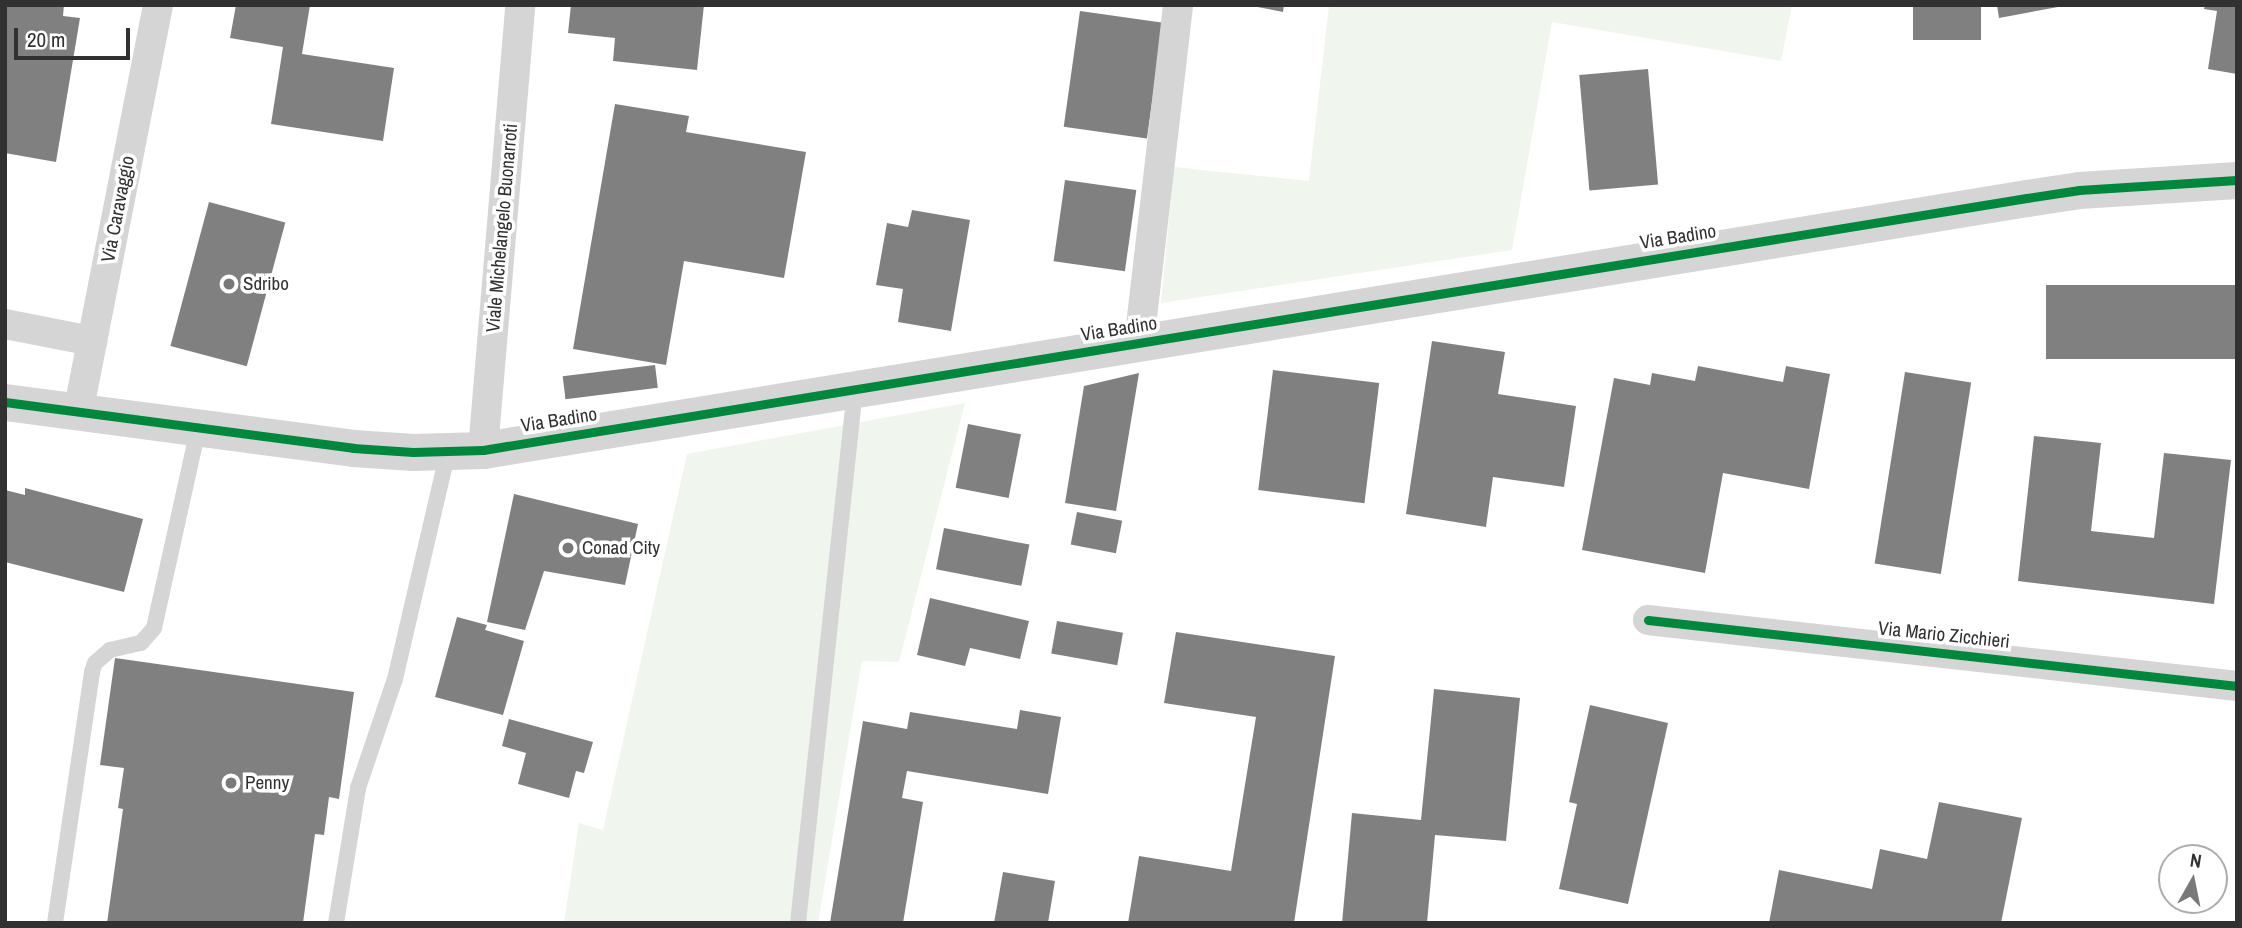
<!DOCTYPE html>
<style>
body{margin:0}
#map{position:relative;width:2242px;height:928px;overflow:hidden;background:#fff;font-family:"Archivo Narrow",sans-serif}
div>[style]{position:absolute}
.green>*{inset:0;background:#f0f6ed}
.building>*{inset:0;background:#808080;transform-origin:0 0}
.service>*{height:16px;margin:-8px;padding:0 8px;transform-origin:8px;border-radius:8px;background:#d5d5d5}
.minor>*{height:30px;margin:-15px;padding:0 15px;transform-origin:15px;border-radius:15px;background:#d5d5d5}
.tertiary>*{height:37px;margin:-18.5px;padding:0 18.5px;transform-origin:18.5px;border-radius:18.5px;background:#d5d5d5}
.cycleway>*{height:9px;margin:-4.5px;padding:0 4.5px;transform-origin:4.5px;border-radius:4.5px;background:#00873e}
.dots>*{width:19px;height:19px;translate:-50% -50%;box-sizing:border-box;border:4px solid #fff;border-radius:50%}
span{translate:-50% -50%;white-space:nowrap;text-align:center;line-height:1.15;-webkit-text-stroke:7px #fff;paint-order:stroke}
.street-label{font-size:19px;color:#313131}
.poi-label{font-size:19px;color:#313131}
.left{translate:0 -50%;text-align:left}
.frame{position:absolute;inset:0;border:7px solid #313131;pointer-events:none}
.north{position:absolute;left:2158px;top:844px;width:70px;height:70px;box-sizing:border-box;background:#fff;border:2px solid #adadad;border-radius:50%;rotate:9deg;font-size:19px;font-weight:700;line-height:28px;text-align:center;color:#313131}
.north::after{content:'';display:block;margin:auto;width:24px;height:32px;background:#797979;clip-path:polygon(50% 0,100% 100%,50% 72%,0 100%)}
.scale{position:absolute;left:14px;top:28px;width:116px;height:32px;box-sizing:border-box;border:4px solid #313131;border-top:0;padding-left:9px;font-size:21px;line-height:24px;white-space:nowrap;color:#313131;-webkit-text-stroke:5px #fff;paint-order:stroke}
</style>
<div id="map">
<div class="green">
<div style="clip-path:polygon(1329px 5px,1792px 5px,1781px 61px,1552px 22px,1512px 250px,1161px 303px,1174px 167px,1309px 181px)"></div>
<div style="clip-path:polygon(965px 403px,899px 662px,862px 661px,818px 923px,564px 923px,579px 823px,603px 830px,687px 454px)"></div>
</div>
<div class="building">
<div style="clip-path:polygon(5px 5px,64px 5px,63px 16px,80px 18px,56px 162px,5px 153px)"></div>
<div style="clip-path:polygon(236px 5px,310px 5px,302px 54px,394px 68px,383px 141px,271px 124px,283px 47px,230px 38px)"></div>
<div style="clip-path:polygon(571px 5px,704px 5px,697px 70px,613px 61px,615px 38px,568px 33px)"></div>
<div style="clip-path:polygon(1247px 5px,1284px 5px,1283px 12px)"></div>
<div style="left:1913px;top:5px;width:68px;height:35px"></div>
<div style="clip-path:polygon(1997px 5px,2058px 5px,2058px 7px,1999px 18px)"></div>
<div style="clip-path:polygon(2205px 5px,2237px 5px,2237px 74px,2208px 69px,2217px 11px,2204px 9px)"></div>
<div style="left:1080px;top:11px;width:84px;height:117px;rotate:8deg"></div>
<div style="left:1648px;top:69px;width:116px;height:69px;rotate:85deg"></div>
<div style="clip-path:polygon(615px 104px,689px 116px,686px 132px,806px 152px,784px 278px,684px 261px,666px 365px,573px 349px)"></div>
<div style="left:1065px;top:180px;width:72px;height:82px;rotate:8deg"></div>
<div style="left:209px;top:202px;width:79px;height:149px;rotate:15deg"></div>
<div style="clip-path:polygon(912px 210px,970px 220px,951px 331px,898px 322px,903px 289px,876px 285px,887px 223px,908px 227px)"></div>
<div style="left:2237px;top:285px;width:74px;height:191px;rotate:90deg"></div>
<div style="clip-path:polygon(1432px 341px,1505px 352px,1498px 394px,1576px 406px,1564px 487px,1493px 477px,1486px 527px,1406px 514px)"></div>
<div style="left:655px;top:365px;width:23px;height:93px;rotate:83deg"></div>
<div style="clip-path:polygon(1698px 366px,1783px 382px,1786px 366px,1830px 374px,1809px 489px,1723px 473px,1705px 573px,1582px 550px,1614px 378px,1650px 385px,1652px 373px,1695px 381px)"></div>
<div style="left:1273px;top:370px;width:107px;height:121px;rotate:7deg"></div>
<div style="left:1905px;top:372px;width:67px;height:194px;rotate:9deg"></div>
<div style="clip-path:polygon(1139px 373px,1116px 511px,1065px 503px,1084px 386px)"></div>
<div style="left:968px;top:424px;width:54px;height:65px;rotate:11deg"></div>
<div style="clip-path:polygon(2034px 436px,2101px 443px,2091px 531px,2154px 538px,2164px 453px,2231px 460px,2214px 604px,2018px 581px)"></div>
<div style="clip-path:polygon(25px 488px,143px 519px,124px 592px,5px 562px,5px 490px,25px 495px)"></div>
<div style="clip-path:polygon(514px 494px,638px 524px,625px 585px,544px 571px,525px 630px,487px 622px)"></div>
<div style="left:1077px;top:512px;width:46px;height:33px;rotate:11deg"></div>
<div style="left:944px;top:528px;width:87px;height:42px;rotate:11deg"></div>
<div style="clip-path:polygon(930px 598px,1029px 621px,1020px 659px,970px 648px,965px 666px,917px 655px)"></div>
<div style="clip-path:polygon(457px 617px,487px 625px,485px 630px,524px 641px,503px 715px,435px 697px)"></div>
<div style="left:1057px;top:621px;width:67px;height:33px;rotate:10deg"></div>
<div style="clip-path:polygon(1176px 632px,1335px 656px,1294px 923px,1128px 923px,1139px 856px,1231px 871px,1256px 717px,1164px 703px)"></div>
<div style="clip-path:polygon(115px 658px,354px 692px,339px 799px,329px 797px,324px 835px,315px 834px,303px 923px,107px 923px,123px 809px,118px 808px,124px 768px,100px 765px)"></div>
<div style="clip-path:polygon(1434px 689px,1520px 698px,1506px 841px,1435px 835px,1427px 923px,1342px 923px,1352px 813px,1421px 820px)"></div>
<div style="clip-path:polygon(1590px 705px,1668px 723px,1628px 904px,1559px 889px,1577px 804px,1569px 802px)"></div>
<div style="clip-path:polygon(1020px 710px,1061px 717px,1048px 794px,907px 771px,902px 798px,923px 802px,903px 923px,830px 923px,863px 721px,907px 729px,910px 712px,1017px 729px)"></div>
<div style="clip-path:polygon(509px 719px,593px 742px,584px 773px,576px 771px,569px 798px,518px 784px,526px 753px,502px 746px)"></div>
<div style="clip-path:polygon(1939px 802px,2022px 818px,2001px 923px,1769px 923px,1779px 870px,1872px 889px,1880px 849px,1927px 859px)"></div>
<div style="clip-path:polygon(1003px 872px,1055px 881px,1048px 923px,994px 923px)"></div>
</div>
<div class="service">
<div style="left:55px;top:923px;width:254px;rotate:-81.6deg"></div>
<div style="left:92px;top:672px;width:9px;rotate:-72deg"></div>
<div style="left:95px;top:663px;width:20px;rotate:-41deg"></div>
<div style="left:110px;top:650px;width:32px;rotate:-13deg"></div>
<div style="left:141px;top:643px;width:20px;rotate:-49deg"></div>
<div style="left:154px;top:628px;width:203px;rotate:-77.5deg"></div>
<div style="left:336px;top:923px;width:137px;rotate:-80.7deg"></div>
<div style="left:358px;top:788px;width:115px;rotate:-71.3deg"></div>
<div style="left:395px;top:679px;width:233px;rotate:-76.9deg"></div>
<div style="left:798px;top:923px;width:536px;rotate:-83.9deg"></div>
</div>
<div class="minor">
<div style="left:5px;top:324px;width:89px;rotate:11.1deg"></div>
<div style="left:1139px;top:343px;width:340px;rotate:-83.4deg"></div>
<div style="left:78px;top:413px;width:416px;rotate:-78.9deg"></div>
<div style="left:483px;top:450px;width:447px;rotate:-85.2deg"></div>
<div style="left:1648px;top:620px;width:593px;rotate:6.39deg"></div>
</div>
<div class="tertiary">
<div style="left:5px;top:402px;width:351px;rotate:7.5deg"></div>
<div style="left:353px;top:448px;width:60px;rotate:3.8deg"></div>
<div style="left:413px;top:452px;width:70px;rotate:-1.6deg"></div>
<div style="left:483px;top:450px;width:1564px;rotate:-9.27deg"></div>
<div style="left:2027px;top:198px;width:53px;rotate:-8.7deg"></div>
<div style="left:2079px;top:190px;width:158px;rotate:-3.6deg"></div>
</div>
<div class="cycleway">
<div style="left:5px;top:402px;width:351px;rotate:7.5deg"></div>
<div style="left:353px;top:448px;width:60px;rotate:3.8deg"></div>
<div style="left:413px;top:452px;width:70px;rotate:-1.6deg"></div>
<div style="left:483px;top:450px;width:1564px;rotate:-9.27deg"></div>
<div style="left:2027px;top:198px;width:53px;rotate:-8.7deg"></div>
<div style="left:2079px;top:190px;width:158px;rotate:-3.6deg"></div>
<div style="left:1648px;top:620px;width:593px;rotate:6.39deg"></div>
</div>
<div class="dots">
<div style="left:229px;top:284px;background:#797979"></div>
<div style="left:568px;top:548px;background:#797979"></div>
<div style="left:231px;top:783px;background:#797979"></div>
</div>
<div class="street-label">
<span style="left:118px;top:209px;rotate:-79deg">Via Caravaggio</span>
<span style="left:502px;top:228px;rotate:-85deg">Viale Michelangelo Buonarroti</span>
<span style="left:1678px;top:237px;rotate:-9deg">Via Badino</span>
<span style="left:1119px;top:329px;rotate:-9deg">Via Badino</span>
<span style="left:559px;top:420px;rotate:-9deg">Via Badino</span>
<span style="left:1944px;top:635px;rotate:6deg">Via Mario Zicchieri</span>
</div>
<div class="poi-label">
<span class="left" style="left:243px;top:284px">Sdribo</span>
<span class="left" style="left:582px;top:548px">Conad City</span>
<span class="left" style="left:245px;top:783px">Penny</span>
</div>
<div class="frame"></div>
<div class="north">N</div>
<div class="scale">20 m</div>
</div>
